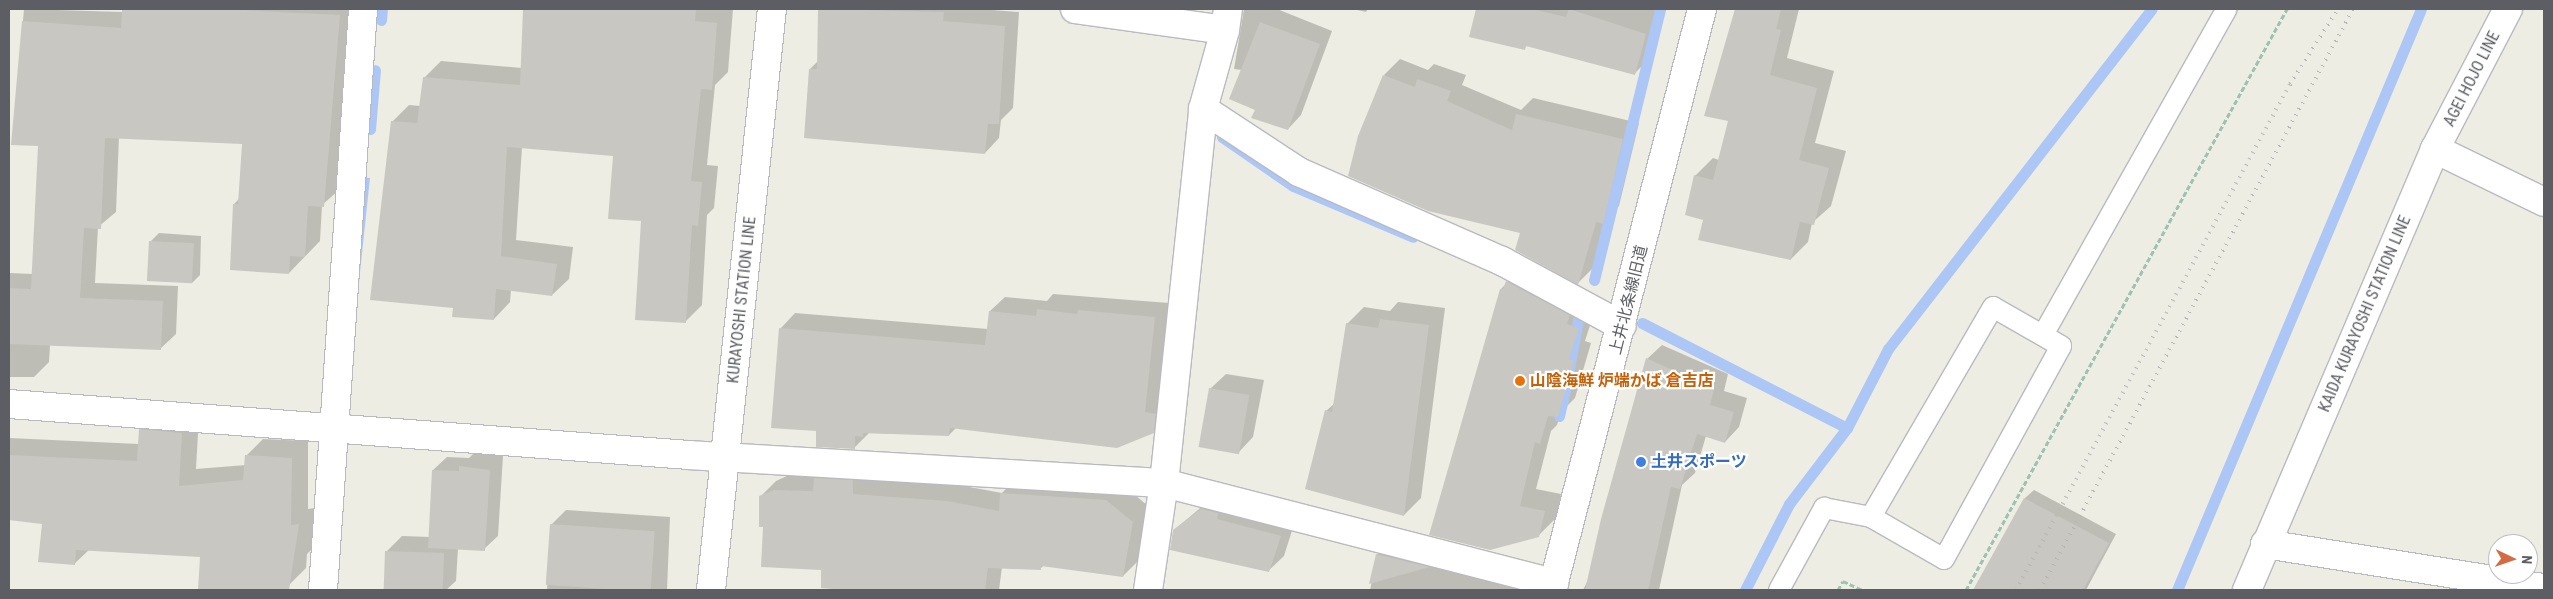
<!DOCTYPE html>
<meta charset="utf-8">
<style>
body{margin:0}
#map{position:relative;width:2553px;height:599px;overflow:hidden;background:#edede4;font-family:"Roboto Condensed","Noto Sans JP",sans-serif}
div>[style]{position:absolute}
.water>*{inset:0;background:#acc6f5;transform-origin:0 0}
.shadow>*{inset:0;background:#0003}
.stream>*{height:11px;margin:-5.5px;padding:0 5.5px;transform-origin:5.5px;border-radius:5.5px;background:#acc6f5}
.building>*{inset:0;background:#c8c7c1;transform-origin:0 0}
.path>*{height:3px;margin-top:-1.5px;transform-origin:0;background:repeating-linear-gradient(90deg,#9dc2af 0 5px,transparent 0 7.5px)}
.roads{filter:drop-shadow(1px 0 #b9babf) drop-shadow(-1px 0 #b9babf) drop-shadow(0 1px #b9babf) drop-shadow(0 -1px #b9babf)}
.service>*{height:20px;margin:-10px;padding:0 10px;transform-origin:10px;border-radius:10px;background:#fff}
.minor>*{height:28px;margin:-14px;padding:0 14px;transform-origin:14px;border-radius:14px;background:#fff}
.secondary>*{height:28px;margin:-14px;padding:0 14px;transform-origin:14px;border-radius:14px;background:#fff}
.rail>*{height:4px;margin-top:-2px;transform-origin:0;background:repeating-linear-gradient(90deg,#b4b5b5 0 1px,transparent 0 7px)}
.dots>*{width:14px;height:14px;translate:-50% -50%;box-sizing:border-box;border:2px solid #fff;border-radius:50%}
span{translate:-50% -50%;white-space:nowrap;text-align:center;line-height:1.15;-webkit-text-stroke:4.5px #fff;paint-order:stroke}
.street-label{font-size:16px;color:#5c5e63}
.food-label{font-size:16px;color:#c56008;font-weight:700}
.left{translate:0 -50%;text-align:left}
.shop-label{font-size:16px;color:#366cbe;font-weight:700}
.frame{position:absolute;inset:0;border:10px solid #5c5e63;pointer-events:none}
.north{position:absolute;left:2488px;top:534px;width:50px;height:50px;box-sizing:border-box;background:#fff;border:1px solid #bebfc1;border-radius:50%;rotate:93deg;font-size:14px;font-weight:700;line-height:20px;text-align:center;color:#5c5e63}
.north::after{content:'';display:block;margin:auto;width:18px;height:22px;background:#d56b42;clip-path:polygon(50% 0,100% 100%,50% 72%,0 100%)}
</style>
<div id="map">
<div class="water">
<div style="left:360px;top:177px;width:10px;height:185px;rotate:6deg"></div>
</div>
<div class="shadow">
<div style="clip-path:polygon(24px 9px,123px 12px,123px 9px,354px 9px,339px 190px,322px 205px,320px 241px,289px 273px,234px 204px,239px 199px,243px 142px,119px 137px,116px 212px,98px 227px,95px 283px,178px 286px,176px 334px,160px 349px,50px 345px,49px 362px,34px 377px,9px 377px,9px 273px,33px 274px,40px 145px,12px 144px)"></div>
<div style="clip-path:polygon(524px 9px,733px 9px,728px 72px,715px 85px,707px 165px,718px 166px,714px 208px,707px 215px,702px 305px,685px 322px,614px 155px,522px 147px,516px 240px,573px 247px,569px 279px,552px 295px,511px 290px,510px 302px,494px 319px,454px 307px,392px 122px,409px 105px,421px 106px,424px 78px,441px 61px,522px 68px)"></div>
<div style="clip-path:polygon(824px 9px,979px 9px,1019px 12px,1013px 108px,1001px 120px,999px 138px,985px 153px,810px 69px,818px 61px,820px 15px)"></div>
<div style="clip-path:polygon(1244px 9px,1277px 9px,1332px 31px,1301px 115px,1288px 129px,1256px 109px,1242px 70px,1234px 69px)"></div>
<div style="clip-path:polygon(1353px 9px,1368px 9px,1366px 12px)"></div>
<div style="clip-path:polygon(1477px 9px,1664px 9px,1648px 60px,1634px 74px,1528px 45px,1524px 48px,1471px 36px)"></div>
<div style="clip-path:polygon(1736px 9px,1799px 9px,1787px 58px,1834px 71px,1815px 143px,1846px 151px,1831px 206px,1812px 223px,1808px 242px,1791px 259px,1705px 219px,1695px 176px,1713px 158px,1719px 160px,1729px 120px,1705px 115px)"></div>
<div style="clip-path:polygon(1400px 59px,1428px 70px,1434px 64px,1466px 75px,1462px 85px,1521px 110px,1533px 98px,1639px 123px,1619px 206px,1608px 217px,1594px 267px,1578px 283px,1522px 232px,1384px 75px)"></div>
<div style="clip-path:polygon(159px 233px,201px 236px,200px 275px,192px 283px,151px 241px)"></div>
<div style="clip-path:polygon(1524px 264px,1595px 310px,1585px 341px,1591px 343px,1575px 398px,1561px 412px,1557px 425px,1551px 431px,1536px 489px,1561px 494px,1556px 518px,1538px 536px,1494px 548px,1501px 289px)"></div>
<div style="clip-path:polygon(1053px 294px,1169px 303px,1159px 397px,1170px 399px,1168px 417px,1153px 432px,956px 428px,949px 435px,869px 433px,854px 448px,818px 430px,781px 328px,795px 313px,988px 329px,990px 311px,1005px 297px,1047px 301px)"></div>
<div style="clip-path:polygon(1398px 302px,1445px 308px,1421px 498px,1404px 515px,1326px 411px,1335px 403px,1347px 324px,1364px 307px,1390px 311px)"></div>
<div style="clip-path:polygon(1662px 345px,1728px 374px,1724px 391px,1747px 398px,1739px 427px,1725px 442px,1706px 436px,1695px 473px,1682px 485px,1659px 590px,1583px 590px,1590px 576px,1647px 359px)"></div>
<div style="clip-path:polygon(1226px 374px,1264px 380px,1253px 437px,1238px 453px,1210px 389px)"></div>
<div style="clip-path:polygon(157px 413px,199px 416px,196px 469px,246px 465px,246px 456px,263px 439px,308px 441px,308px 509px,315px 508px,311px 550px,307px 554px,306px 568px,289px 585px,201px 555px,89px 550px,74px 564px,43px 523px,9px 519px,9px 438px,139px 444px,140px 430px)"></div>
<div style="clip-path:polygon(474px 453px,503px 456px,498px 536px,484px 549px,458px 548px,456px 581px,446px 590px,385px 590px,387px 551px,402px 536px,430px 537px,433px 470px,447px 457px,469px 458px)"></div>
<div style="clip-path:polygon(791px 474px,964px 486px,1002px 493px,1017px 477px,1122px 484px,1148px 506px,1139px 560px,1123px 576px,1044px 565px,1040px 569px,1002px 567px,999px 590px,857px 590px,822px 587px,822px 569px,765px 526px,760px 497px,776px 481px)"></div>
<div style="clip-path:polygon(2034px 490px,2116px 534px,2086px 590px,1975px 590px,2025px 498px)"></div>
<div style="clip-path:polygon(1217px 494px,1295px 521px,1284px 556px,1268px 571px,1174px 530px)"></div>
<div style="clip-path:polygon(566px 510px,670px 517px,667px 590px,547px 590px,551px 525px)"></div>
<div style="clip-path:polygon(1395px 537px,1524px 572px,1519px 590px,1370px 590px,1378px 554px)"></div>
</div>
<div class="stream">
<div style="left:381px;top:20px;width:11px;rotate:-85deg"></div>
<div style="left:370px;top:129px;width:59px;rotate:-85.2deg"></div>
<div style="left:1222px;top:137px;width:86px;rotate:34.6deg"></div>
<div style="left:1293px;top:186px;width:130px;rotate:23deg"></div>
<div style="left:1594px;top:280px;width:279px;rotate:-76.3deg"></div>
<div style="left:1642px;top:323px;width:230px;rotate:27.1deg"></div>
<div style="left:1568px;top:374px;width:71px;rotate:-79.5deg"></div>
<div style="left:1559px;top:416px;width:27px;rotate:-77deg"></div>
<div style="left:1745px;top:590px;width:97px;rotate:-62.9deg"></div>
<div style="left:1789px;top:504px;width:96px;rotate:-52.7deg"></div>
<div style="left:1847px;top:428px;width:89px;rotate:-62.6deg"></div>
<div style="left:1888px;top:349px;width:430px;rotate:-52.2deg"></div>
<div style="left:2177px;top:590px;width:630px;rotate:-67.22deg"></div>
</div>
<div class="building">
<div style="clip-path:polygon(122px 9px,222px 9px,340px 15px,324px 207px,308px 206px,305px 257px,290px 256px,289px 274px,230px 270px,233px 204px,238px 204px,242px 144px,105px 138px,101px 229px,84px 228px,80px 298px,163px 301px,161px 350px,9px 344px,9px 288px,31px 289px,38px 146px,11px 145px,22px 21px,121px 28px)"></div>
<div style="clip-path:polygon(523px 9px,696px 9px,695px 21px,717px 23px,712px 90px,701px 89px,691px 181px,702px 182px,698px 226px,692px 225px,686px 323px,635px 320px,641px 221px,608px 219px,613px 156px,507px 147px,501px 256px,557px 264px,552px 296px,496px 289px,494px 320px,452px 317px,453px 308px,370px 300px,391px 121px,417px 123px,423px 77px,520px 85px)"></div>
<div style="clip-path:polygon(818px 9px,944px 12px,943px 21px,1005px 26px,999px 124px,988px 124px,985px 154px,804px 138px,809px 69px,817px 69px)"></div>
<div style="clip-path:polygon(1476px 9px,1532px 9px,1566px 17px,1569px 9px,1646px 34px,1635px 75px,1526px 46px,1525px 50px,1469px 37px)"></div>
<div style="clip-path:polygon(1735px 9px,1781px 9px,1776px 29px,1781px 30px,1770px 75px,1817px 88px,1799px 160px,1829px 168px,1814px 225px,1800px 222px,1791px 260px,1698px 240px,1703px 220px,1685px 215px,1694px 175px,1713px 180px,1728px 121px,1704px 116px)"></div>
<div style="clip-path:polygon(1260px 22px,1320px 44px,1288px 130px,1251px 118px,1255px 110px,1229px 99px)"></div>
<div style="clip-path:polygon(1383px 75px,1415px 87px,1417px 79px,1451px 91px,1447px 101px,1512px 130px,1516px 114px,1623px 139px,1603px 224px,1596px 222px,1578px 285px,1515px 250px,1520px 233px,1428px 211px,1348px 176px,1358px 136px)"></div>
<div style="left:149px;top:241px;width:45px;height:40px;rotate:3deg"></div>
<div style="clip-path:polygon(1506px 281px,1570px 315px,1567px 324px,1579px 328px,1569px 359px,1574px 360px,1558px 417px,1548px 416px,1540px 444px,1535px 442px,1520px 506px,1545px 511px,1539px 537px,1490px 550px,1429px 535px,1500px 289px,1503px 289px)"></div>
<div style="clip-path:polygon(1037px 309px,1077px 314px,1078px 310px,1155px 317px,1145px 412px,1156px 414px,1154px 433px,1117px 448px,950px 428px,949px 436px,863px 433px,863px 437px,855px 436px,855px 449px,816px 447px,816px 431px,771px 428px,779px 328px,985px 345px,989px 311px,1036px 316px)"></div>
<div style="clip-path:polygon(1380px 319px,1429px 325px,1404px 516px,1305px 489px,1325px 410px,1332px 412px,1346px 323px,1378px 328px)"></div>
<div style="clip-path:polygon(1646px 358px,1714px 389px,1710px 405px,1734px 412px,1725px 443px,1697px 434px,1680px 489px,1671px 487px,1648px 590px,1585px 590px,1601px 519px)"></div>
<div style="left:1209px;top:388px;width:41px;height:60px;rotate:10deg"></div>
<div style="clip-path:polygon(139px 429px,182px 433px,179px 486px,243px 480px,245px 455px,292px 458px,291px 525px,299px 524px,289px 590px,198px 590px,200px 557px,76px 550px,75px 565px,38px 562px,42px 524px,9px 520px,9px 455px,137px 461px)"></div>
<div style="clip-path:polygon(459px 466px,490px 470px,485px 551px,428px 548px,432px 470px,459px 471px)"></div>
<div style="clip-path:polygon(814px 478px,853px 480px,853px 494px,947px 501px,999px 511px,1000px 493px,1106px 500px,1133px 522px,1123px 577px,1041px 566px,1041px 570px,988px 568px,985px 590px,845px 590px,821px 588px,821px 570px,761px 567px,763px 527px,759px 527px,759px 496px,774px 490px,813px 491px)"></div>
<div style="clip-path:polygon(2024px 498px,2109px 543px,2083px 590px,1973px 590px)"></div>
<div style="clip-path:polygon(1201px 509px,1218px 513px,1217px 519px,1281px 536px,1269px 572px,1170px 550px,1173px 530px)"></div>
<div style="left:550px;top:524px;width:105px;height:61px;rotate:4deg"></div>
<div style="left:385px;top:551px;width:59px;height:39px;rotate:2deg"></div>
<div style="clip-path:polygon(1376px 554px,1430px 567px,1369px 584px)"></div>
</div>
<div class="path">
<div style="left:1838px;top:590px;width:10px;rotate:-61deg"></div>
<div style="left:1843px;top:581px;width:21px;rotate:25deg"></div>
<div style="left:1966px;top:590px;width:664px;rotate:-61.08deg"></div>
</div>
<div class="roads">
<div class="service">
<div style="left:2043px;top:335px;width:374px;rotate:-60.6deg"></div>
<div style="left:1779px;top:590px;width:94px;rotate:-61.2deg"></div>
<div style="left:1824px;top:508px;width:48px;rotate:10.8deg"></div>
<div style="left:1871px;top:517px;width:84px;rotate:29.9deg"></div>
<div style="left:1944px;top:559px;width:243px;rotate:-61.2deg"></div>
<div style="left:2061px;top:346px;width:78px;rotate:-150.2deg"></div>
<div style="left:1993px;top:307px;width:243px;rotate:120.2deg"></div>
</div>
<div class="minor">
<div style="left:1075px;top:9px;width:151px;rotate:8deg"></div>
<div style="left:1203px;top:109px;width:115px;rotate:33.3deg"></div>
<div style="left:1299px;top:172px;width:222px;rotate:23.7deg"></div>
<div style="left:1502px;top:261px;width:136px;rotate:28.4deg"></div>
<div style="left:9px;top:404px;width:682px;rotate:4.29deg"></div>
<div style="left:689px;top:455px;width:476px;rotate:3.4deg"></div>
<div style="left:1164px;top:483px;width:403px;rotate:14.4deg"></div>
<div style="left:2265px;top:544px;width:282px;rotate:9deg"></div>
<div style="left:323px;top:590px;width:582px;rotate:-86.06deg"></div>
<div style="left:1148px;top:590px;width:108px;rotate:-81.5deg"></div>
<div style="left:1164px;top:483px;width:376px;rotate:-84deg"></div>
<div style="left:1203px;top:109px;width:82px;rotate:-74.4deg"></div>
<div style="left:1225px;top:30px;width:21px;rotate:-82deg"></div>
<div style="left:1552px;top:590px;width:600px;rotate:-75.52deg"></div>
</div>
<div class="secondary">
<div style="left:2435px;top:149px;width:121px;rotate:25.9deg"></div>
<div style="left:711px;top:590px;width:584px;rotate:-84.01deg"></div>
<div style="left:2247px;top:590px;width:479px;rotate:-66.9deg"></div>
<div style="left:2435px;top:149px;width:158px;rotate:-62.5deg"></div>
</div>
</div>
<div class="rail">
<div style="left:2016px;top:590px;width:575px;rotate:-61.56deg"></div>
<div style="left:2290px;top:84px;width:89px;rotate:-57.4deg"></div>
<div style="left:2040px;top:590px;width:660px;rotate:-61.69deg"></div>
</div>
<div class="dots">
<div style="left:1520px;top:381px;background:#e8710a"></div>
<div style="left:1641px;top:462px;background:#3f7fe0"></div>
</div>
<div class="street-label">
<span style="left:2472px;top:79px;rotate:-63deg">AGEI HOJO LINE</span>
<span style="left:742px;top:300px;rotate:-84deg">KURAYOSHI STATION LINE</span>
<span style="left:1629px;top:300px;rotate:-76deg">上井北条線旧道</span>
<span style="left:2365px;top:314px;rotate:-67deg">KAIDA KURAYOSHI STATION LINE</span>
</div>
<div class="food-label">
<span class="left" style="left:1530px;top:381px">山陰海鮮 炉端かば 倉吉店</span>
</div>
<div class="shop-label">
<span class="left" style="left:1651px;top:462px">土井スポーツ</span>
</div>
<div class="frame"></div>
<div class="north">N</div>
</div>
